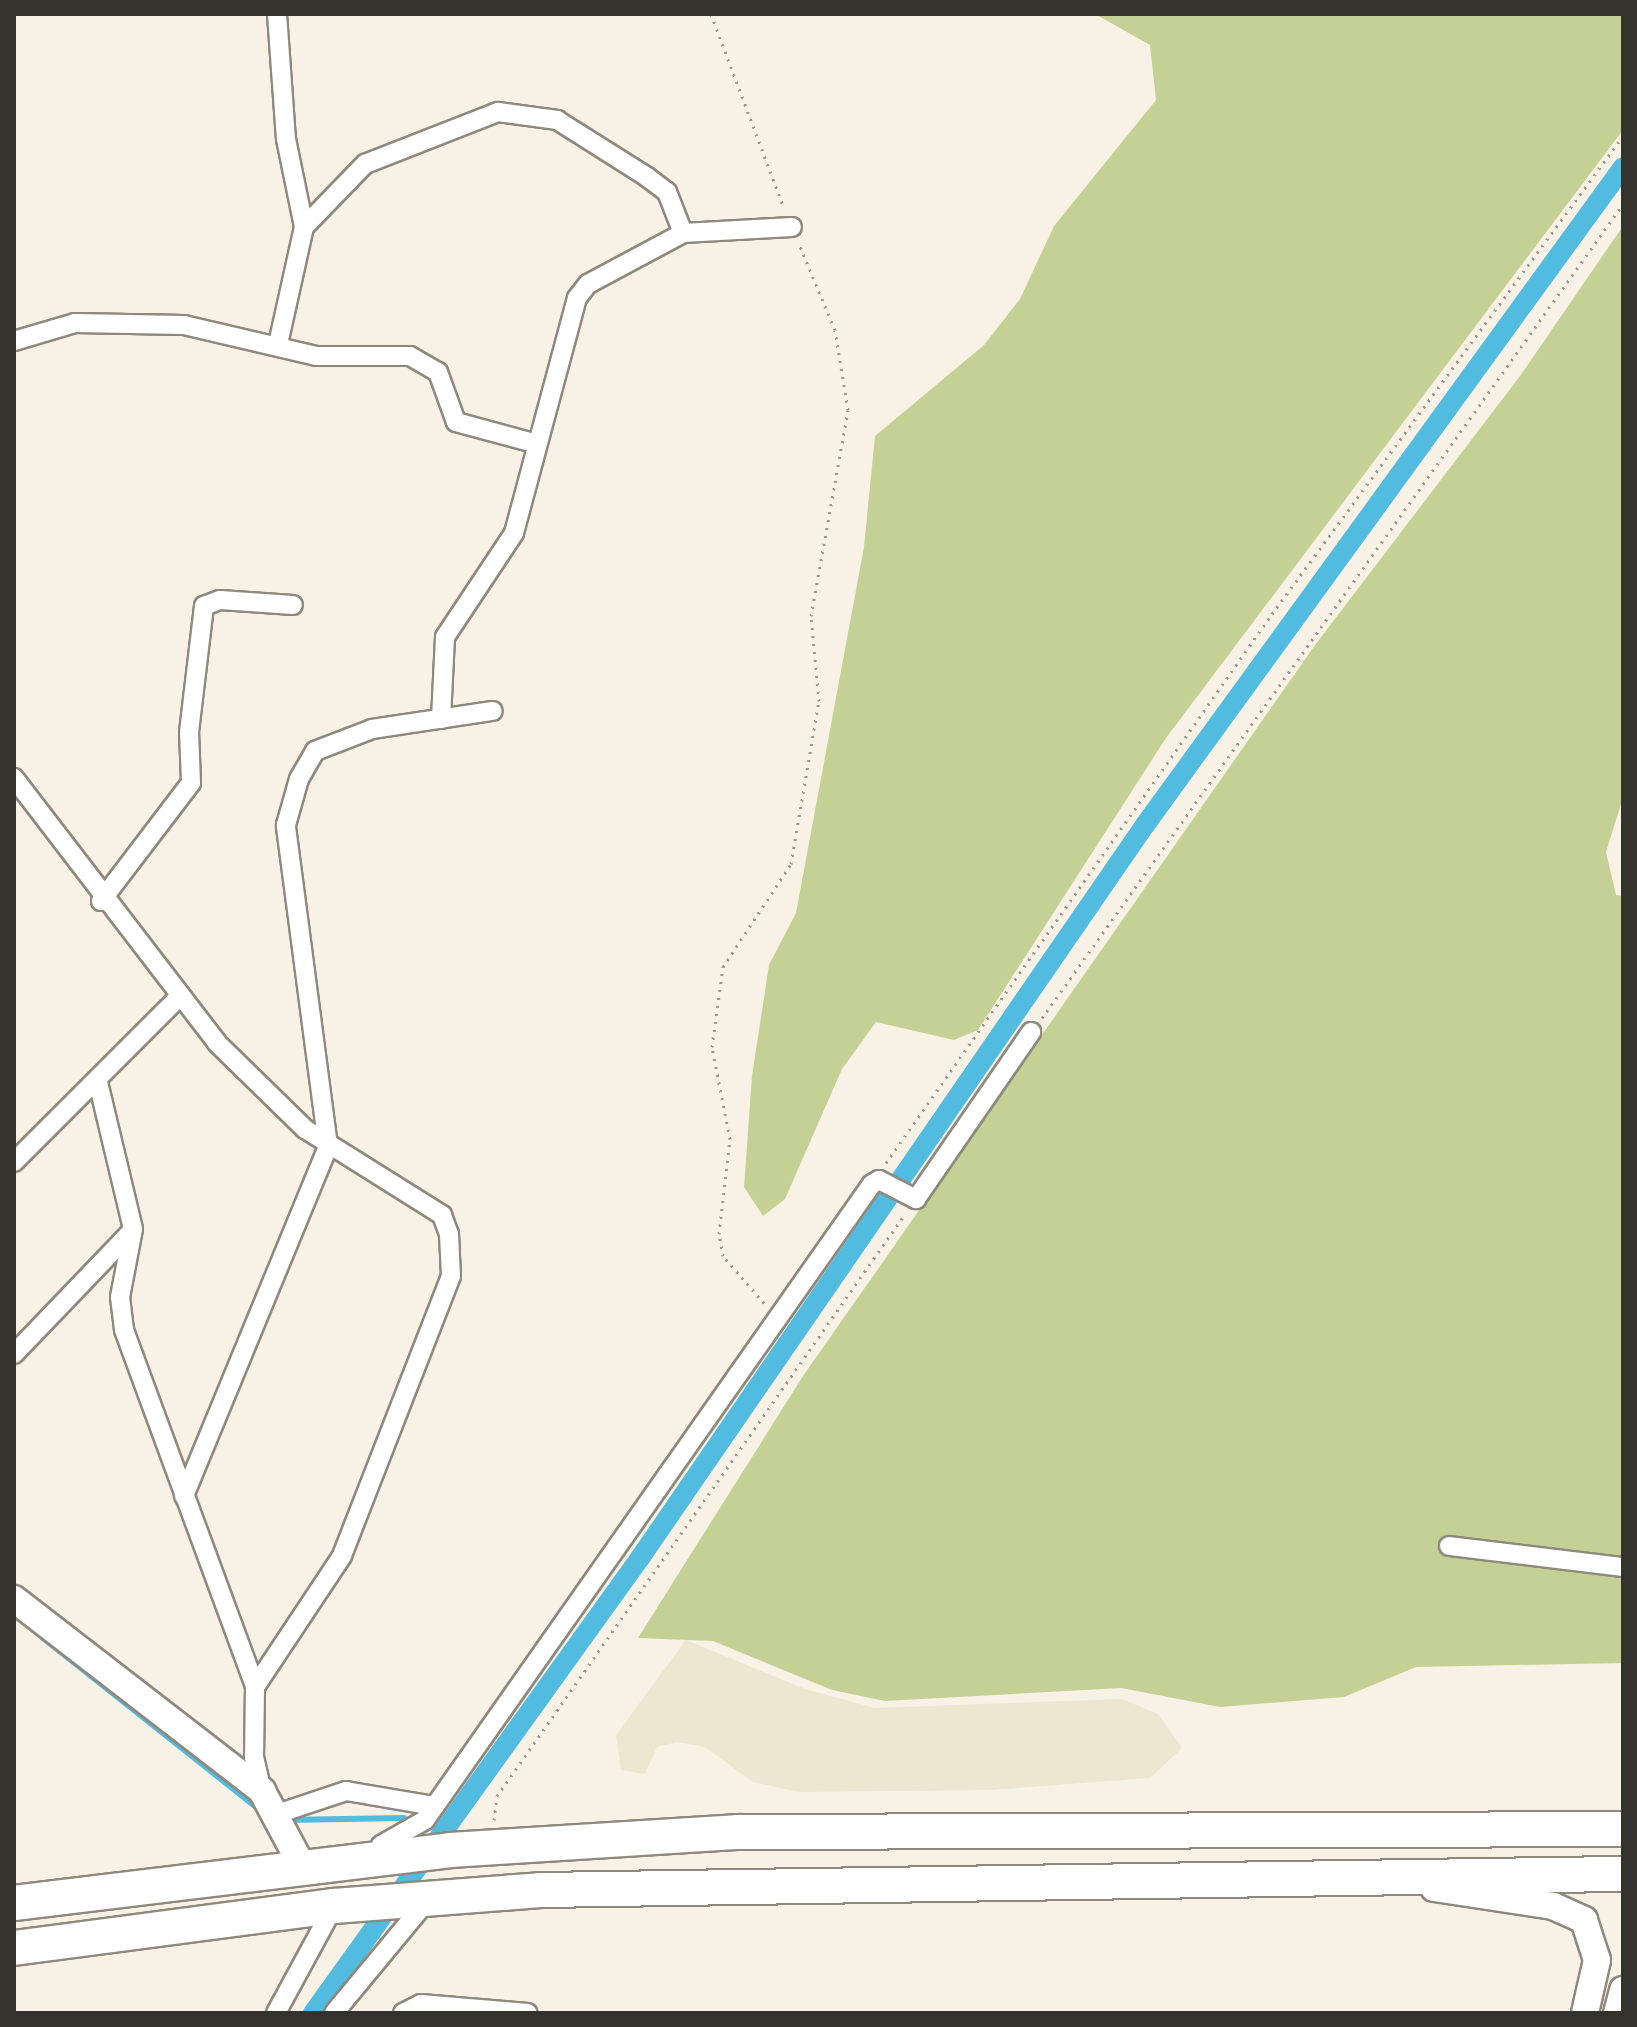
<!DOCTYPE html>
<style>
body{margin:0}
#map{position:relative;width:1637px;height:2027px;overflow:hidden;background:#f7f2e5;font-family:"Noto Sans",sans-serif}
div>[style]{position:absolute}
.built>*{inset:0;background:#ede6d1}
.green>*{inset:0;background:#c5d194}
.stream>*{height:6px;margin:-3px;padding:0 3px;transform-origin:3px;border-radius:3px;background:#52bbe0}
.canal>*{height:20px;margin:-10px;padding:0 10px;transform-origin:10px;border-radius:10px;background:#52bbe0}
.path>*{height:3px;margin-top:-1.5px;transform-origin:0;background:repeating-linear-gradient(90deg,#9c988f 0 2px,transparent 0 8px)}
.roads{filter:drop-shadow(2px 0 #8e897d) drop-shadow(-2px 0 #8e897d) drop-shadow(0 2px #8e897d) drop-shadow(0 -2px #8e897d)}
.street>*{height:18px;margin:-9px;padding:0 9px;transform-origin:9px;border-radius:9px;background:#fff}
.secondary>*{height:26px;margin:-13px;padding:0 13px;transform-origin:13px;border-radius:13px;background:#fff}
.highway>*{height:34px;margin:-17px;padding:0 17px;transform-origin:17px;border-radius:17px;background:#fff}
span{translate:-50% -50%;white-space:nowrap;text-align:center;line-height:1.15;-webkit-text-stroke:7px #fff;paint-order:stroke}
.frame{position:absolute;inset:0;border:16px solid #34322d;pointer-events:none}
</style>
<div id="map">
<div class="built">
<div style="clip-path:polygon(686px 1640px,805px 1689px,875px 1708px,1122px 1699px,1158px 1714px,1182px 1748px,1150px 1778px,991px 1790px,799px 1792px,753px 1782px,705px 1747px,677px 1742px,657px 1747px,645px 1774px,621px 1770px,616px 1735px)"></div>
</div>
<div class="green">
<div style="clip-path:polygon(1095px 14px,1623px 14px,1623px 130px,1166px 738px,978px 1030px,954px 1040px,876px 1022px,842px 1069px,785px 1199px,763px 1216px,744px 1187px,752px 1076px,769px 965px,796px 913px,864px 547px,875px 436px,984px 345px,1020px 299px,1054px 226px,1156px 100px,1150px 45px)"></div>
<div style="clip-path:polygon(1623px 226px,1623px 798px,1606px 852px,1616px 895px,1623px 896px,1623px 1663px,1416px 1667px,1344px 1697px,1220px 1707px,1121px 1688px,885px 1701px,832px 1690px,713px 1641px,638px 1638px,803px 1376px,1315px 645px,1520px 376px)"></div>
</div>
<div class="stream">
<div style="left:43px;top:1638px;width:277px;rotate:38.4deg"></div>
<div style="left:285px;top:1820px;width:119px;rotate:-1deg"></div>
</div>
<div class="canal">
<div style="left:313px;top:2013px;width:560px;rotate:-54.3deg"></div>
<div style="left:640px;top:1558px;width:890px;rotate:-55.44deg"></div>
<div style="left:1145px;top:825px;width:813px;rotate:-54deg"></div>
</div>
<div class="path">
<div style="left:711px;top:14px;width:207px;rotate:69.4deg"></div>
<div style="left:1042px;top:1018px;width:1000px;rotate:-54.48deg"></div>
<div style="left:886px;top:1163px;width:671px;rotate:-54.89deg"></div>
<div style="left:1272px;top:614px;width:593px;rotate:-53.71deg"></div>
<div style="left:764px;top:1303px;width:62px;rotate:-131.1deg"></div>
<div style="left:723px;top:1256px;width:22px;rotate:-100deg"></div>
<div style="left:719px;top:1234px;width:96px;rotate:-83.4deg"></div>
<div style="left:730px;top:1139px;width:94px;rotate:-101.1deg"></div>
<div style="left:712px;top:1047px;width:81px;rotate:-82.2deg"></div>
<div style="left:723px;top:967px;width:123px;rotate:-56.6deg"></div>
<div style="left:791px;top:864px;width:165px;rotate:-80.3deg"></div>
<div style="left:819px;top:701px;width:85px;rotate:-95.4deg"></div>
<div style="left:811px;top:616px;width:209px;rotate:-79.8deg"></div>
<div style="left:848px;top:410px;width:81px;rotate:-99.2deg"></div>
<div style="left:835px;top:330px;width:93px;rotate:-112.7deg"></div>
<div style="left:494px;top:1820px;width:24px;rotate:-83deg"></div>
<div style="left:497px;top:1796px;width:711px;rotate:-54.97deg"></div>
</div>
<div class="roads">
<div class="street">
<div style="left:277px;top:14px;width:125px;rotate:85.9deg"></div>
<div style="left:286px;top:139px;width:90px;rotate:78.4deg"></div>
<div style="left:304px;top:227px;width:120px;rotate:102.5deg"></div>
<div style="left:304px;top:227px;width:88px;rotate:-45.9deg"></div>
<div style="left:365px;top:164px;width:143px;rotate:-21.4deg"></div>
<div style="left:498px;top:112px;width:60px;rotate:7.7deg"></div>
<div style="left:557px;top:120px;width:107px;rotate:32.3deg"></div>
<div style="left:647px;top:177px;width:25px;rotate:37deg"></div>
<div style="left:667px;top:192px;width:44px;rotate:68.7deg"></div>
<div style="left:14px;top:341px;width:64px;rotate:-16.4deg"></div>
<div style="left:75px;top:323px;width:109px;rotate:1.1deg"></div>
<div style="left:184px;top:325px;width:136px;rotate:13.2deg"></div>
<div style="left:316px;top:356px;width:94px"></div>
<div style="left:410px;top:356px;width:32px;rotate:30deg"></div>
<div style="left:438px;top:372px;width:53px;rotate:70.2deg"></div>
<div style="left:456px;top:422px;width:81px;rotate:15.1deg"></div>
<div style="left:441px;top:719px;width:82px;rotate:-87.2deg"></div>
<div style="left:445px;top:637px;width:125px;rotate:-56.4deg"></div>
<div style="left:514px;top:533px;width:243px;rotate:-75deg"></div>
<div style="left:577px;top:298px;width:18px;rotate:-52deg"></div>
<div style="left:588px;top:284px;width:108px;rotate:-28.2deg"></div>
<div style="left:683px;top:233px;width:109px;rotate:-3.2deg"></div>
<div style="left:14px;top:778px;width:334px;rotate:52.5deg"></div>
<div style="left:217px;top:1043px;width:123px;rotate:44.3deg"></div>
<div style="left:305px;top:1129px;width:162px;rotate:32.1deg"></div>
<div style="left:442px;top:1215px;width:20px;rotate:70deg"></div>
<div style="left:449px;top:1234px;width:42px;rotate:87.3deg"></div>
<div style="left:451px;top:1276px;width:300px;rotate:111.3deg"></div>
<div style="left:342px;top:1556px;width:157px;rotate:123.6deg"></div>
<div style="left:101px;top:901px;width:148px;rotate:-52.7deg"></div>
<div style="left:191px;top:783px;width:51px;rotate:-92.2deg"></div>
<div style="left:189px;top:732px;width:127px;rotate:-83.2deg"></div>
<div style="left:204px;top:606px;width:17px;rotate:-21deg"></div>
<div style="left:220px;top:600px;width:73px;rotate:3.9deg"></div>
<div style="left:98px;top:1082px;width:151px;rotate:76.6deg"></div>
<div style="left:133px;top:1229px;width:69px;rotate:100.8deg"></div>
<div style="left:120px;top:1297px;width:33px;rotate:83deg"></div>
<div style="left:124px;top:1330px;width:380px;rotate:69.8deg"></div>
<div style="left:255px;top:1687px;width:70px;rotate:90.8deg"></div>
<div style="left:254px;top:1757px;width:35px;rotate:77deg"></div>
<div style="left:14px;top:1162px;width:231px;rotate:-45deg"></div>
<div style="left:14px;top:1354px;width:169px;rotate:-46.2deg"></div>
<div style="left:184px;top:1496px;width:378px;rotate:-67.6deg"></div>
<div style="left:328px;top:1146px;width:324px;rotate:-97.5deg"></div>
<div style="left:286px;top:825px;width:48px;rotate:-74.2deg"></div>
<div style="left:299px;top:779px;width:32px;rotate:-60deg"></div>
<div style="left:315px;top:751px;width:61px;rotate:-21.1deg"></div>
<div style="left:372px;top:729px;width:122px;rotate:-8.5deg"></div>
<div style="left:1449px;top:1546px;width:175px;rotate:6.9deg"></div>
<div style="left:280px;top:1813px;width:70px;rotate:-18.4deg"></div>
<div style="left:346px;top:1791px;width:90px;rotate:9.6deg"></div>
<div style="left:381px;top:1845px;width:51px;rotate:-29.6deg"></div>
<div style="left:425px;top:1820px;width:777px;rotate:-54.9deg"></div>
<div style="left:872px;top:1184px;width:8px;rotate:-30deg"></div>
<div style="left:879px;top:1180px;width:42px;rotate:27.2deg"></div>
<div style="left:916px;top:1199px;width:203px;rotate:-55.4deg"></div>
<div style="left:276px;top:2013px;width:122px;rotate:-61.5deg"></div>
<div style="left:334px;top:2013px;width:149px;rotate:-50.4deg"></div>
<div style="left:403px;top:2013px;width:20px;rotate:-27deg"></div>
<div style="left:421px;top:2004px;width:107px;rotate:4.8deg"></div>
</div>
<div class="secondary">
<div style="left:14px;top:1599px;width:314px;rotate:37.7deg"></div>
<div style="left:262px;top:1791px;width:85px;rotate:61.9deg"></div>
<div style="left:1434px;top:1888px;width:120px;rotate:8.6deg"></div>
<div style="left:1553px;top:1906px;width:34px;rotate:24deg"></div>
<div style="left:1584px;top:1920px;width:42px;rotate:72deg"></div>
<div style="left:1597px;top:1960px;width:54px;rotate:102.8deg"></div>
<div style="left:1617px;top:2013px;width:24px;rotate:-75deg"></div>
</div>
<div class="highway">
<div style="left:14px;top:1903px;width:440px;rotate:-6.9deg"></div>
<div style="left:451px;top:1850px;width:288px;rotate:-3.6deg"></div>
<div style="left:738px;top:1832px;width:885px;rotate:-0.19deg"></div>
<div style="left:14px;top:1948px;width:323px;rotate:-7.5deg"></div>
<div style="left:334px;top:1906px;width:207px;rotate:-4.4deg"></div>
<div style="left:540px;top:1890px;width:1083px;rotate:-0.85deg"></div>
</div>
</div>
<div class="frame"></div>
</div>
